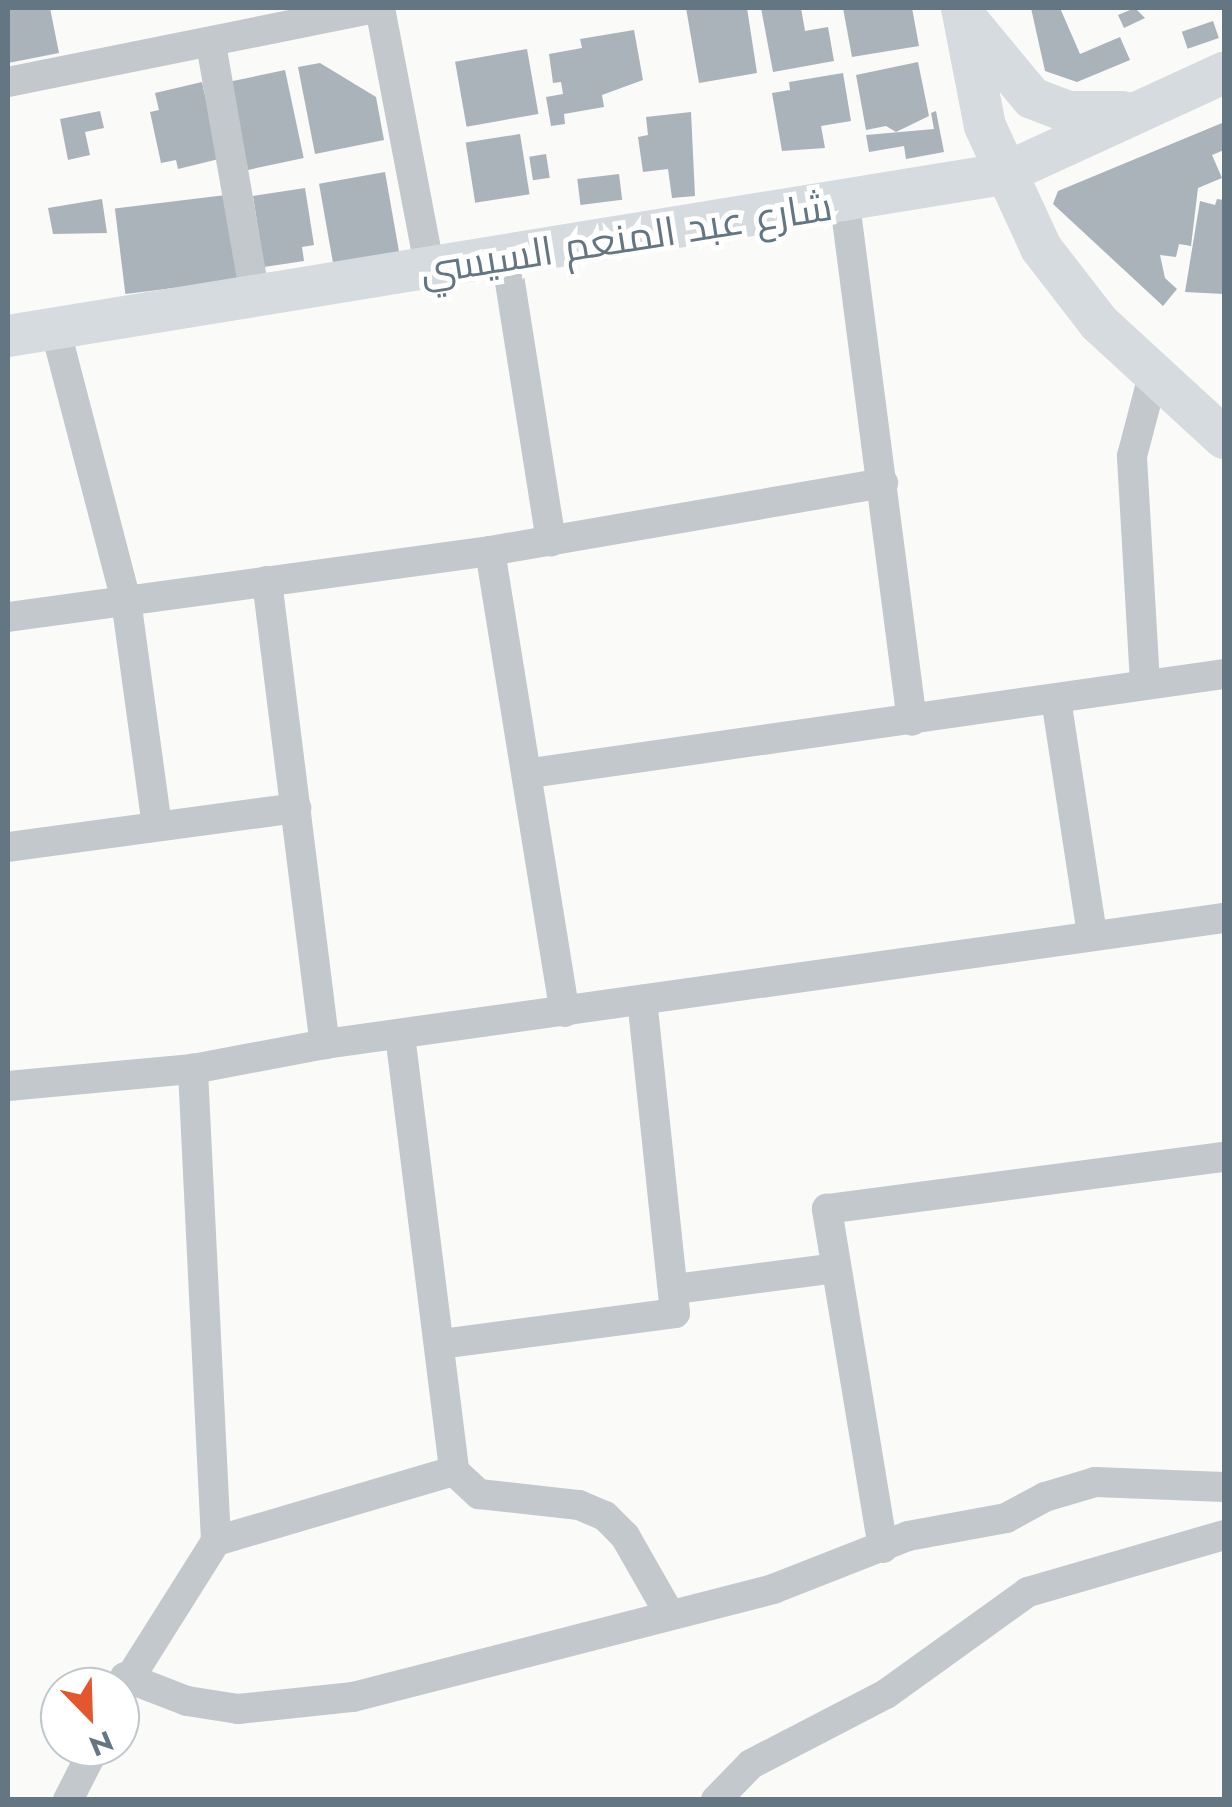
<!DOCTYPE html>
<meta charset="utf-8">
<style>
body{margin:0}
#map{position:relative;width:1232px;height:1807px;overflow:hidden;background:#fafaf8;font-family:Jost,Cairo,sans-serif}
div>[style]{position:absolute}
.building>*{inset:0;background:#aab3b9;transform-origin:0 0}
.street>*{height:30px;margin:-15px;padding:0 15px;transform-origin:15px;border-radius:15px;background:#c3c8cc}
.secondary>*{height:42px;margin:-21px;padding:0 21px;transform-origin:21px;border-radius:21px;background:#d6dbdf}
span{translate:-50% -50%;white-space:nowrap;text-align:center;line-height:1.15;-webkit-text-stroke:10px #fff;paint-order:stroke}
.street-label{font-size:40px;color:#657683}
.frame{position:absolute;inset:0;border:10px solid #657683;pointer-events:none}
.north{position:absolute;left:40px;top:1667px;width:100px;height:100px;box-sizing:border-box;background:#fff;border:2px solid #c1c8cd;border-radius:50%;rotate:157deg;font-size:28px;font-weight:700;line-height:40px;text-align:center;color:#657683}
.north::after{content:'';display:block;margin:auto;width:35px;height:45px;background:#e4572e;clip-path:polygon(50% 0,100% 100%,50% 72%,0 100%)}
</style>
<div id="map">
<div class="building">
<div style="clip-path:polygon(8px 8px,50px 8px,59px 53px,8px 63px)"></div>
<div style="clip-path:polygon(686px 8px,747px 8px,757px 73px,699px 83px)"></div>
<div style="clip-path:polygon(761px 8px,801px 8px,805px 31px,828px 27px,834px 61px,773px 72px)"></div>
<div style="clip-path:polygon(843px 8px,912px 8px,919px 46px,852px 57px)"></div>
<div style="clip-path:polygon(1031px 8px,1060px 8px,1080px 54px,1120px 37px,1130px 60px,1077px 82px,1045px 71px)"></div>
<div style="clip-path:polygon(1135px 8px,1145px 18px,1124px 28px,1118px 15px)"></div>
<div style="left:1213px;top:21px;width:18px;height:33px;rotate:71deg"></div>
<div style="clip-path:polygon(634px 30px,643px 80px,602px 95px,604px 107px,564px 114px,565px 124px,551px 126px,546px 97px,563px 94px,561px 82px,553px 83px,549px 54px,582px 48px,580px 39px)"></div>
<div style="left:527px;top:49px;width:66px;height:73px;rotate:80deg"></div>
<div style="clip-path:polygon(918px 62px,929px 116px,896px 132px,886px 126px,866px 130px,856px 75px)"></div>
<div style="clip-path:polygon(320px 63px,376px 97px,384px 140px,315px 154px,298px 67px)"></div>
<div style="left:285px;top:70px;width:90px;height:57px;rotate:78deg"></div>
<div style="clip-path:polygon(843px 73px,851px 121px,821px 126px,825px 148px,782px 151px,772px 93px,790px 90px,789px 82px)"></div>
<div style="clip-path:polygon(202px 82px,219px 159px,178px 169px,176px 160px,161px 163px,150px 112px,159px 110px,155px 93px)"></div>
<div style="clip-path:polygon(100px 111px,104px 128px,85px 132px,90px 155px,68px 160px,60px 119px)"></div>
<div style="clip-path:polygon(936px 111px,944px 152px,906px 159px,904px 146px,869px 152px,866px 135px,934px 129px,931px 113px)"></div>
<div style="clip-path:polygon(691px 112px,695px 196px,672px 198px,668px 169px,643px 172px,638px 137px,648px 135px,646px 117px)"></div>
<div style="clip-path:polygon(1222px 123px,1224px 150px,1212px 155px,1222px 178px,1198px 188px,1191px 246px,1179px 244px,1176px 257px,1160px 255px,1165px 278px,1177px 289px,1163px 306px,1053px 204px,1058px 191px)"></div>
<div style="left:520px;top:134px;width:61px;height:55px;rotate:81deg"></div>
<div style="left:546px;top:154px;width:24px;height:17px;rotate:81deg"></div>
<div style="left:385px;top:172px;width:86px;height:67px;rotate:80deg"></div>
<div style="left:619px;top:174px;width:26px;height:42px;rotate:83deg"></div>
<div style="clip-path:polygon(305px 188px,314px 245px,302px 247px,304px 261px,264px 267px,253px 196px)"></div>
<div style="left:234px;top:194px;width:86px;height:120px;rotate:83deg"></div>
<div style="clip-path:polygon(102px 199px,107px 233px,53px 234px,48px 208px)"></div>
<div style="clip-path:polygon(1217px 199px,1224px 200px,1224px 294px,1185px 292px,1200px 201px,1215px 205px)"></div>
</div>
<div class="street">
<div style="left:380px;top:8px;width:266px;rotate:79.2deg"></div>
<div style="left:211px;top:44px;width:257px;rotate:80.1deg"></div>
<div style="left:8px;top:82px;width:373px;rotate:-11.4deg"></div>
<div style="left:845px;top:204px;width:521px;rotate:82.62deg"></div>
<div style="left:506px;top:257px;width:288px;rotate:81deg"></div>
<div style="left:55px;top:328px;width:281px;rotate:75.4deg"></div>
<div style="left:126px;top:600px;width:228px;rotate:82.2deg"></div>
<div style="left:490px;top:551px;width:467px;rotate:80.8deg"></div>
<div style="left:267px;top:581px;width:467px;rotate:82.9deg"></div>
<div style="left:8px;top:617px;width:486px;rotate:-7.8deg"></div>
<div style="left:490px;top:551px;width:399px;rotate:-9.8deg"></div>
<div style="left:1145px;top:683px;width:227px;rotate:-93.3deg"></div>
<div style="left:1132px;top:456px;width:87px;rotate:-75.3deg"></div>
<div style="left:1056px;top:699px;width:237px;rotate:81.3deg"></div>
<div style="left:531px;top:773px;width:700px;rotate:-8.13deg"></div>
<div style="left:8px;top:847px;width:291px;rotate:-7.7deg"></div>
<div style="left:400px;top:1035px;width:439px;rotate:82.9deg"></div>
<div style="left:454px;top:1471px;width:34px;rotate:43deg"></div>
<div style="left:479px;top:1494px;width:101px;rotate:6.3deg"></div>
<div style="left:579px;top:1505px;width:28px;rotate:23deg"></div>
<div style="left:605px;top:1516px;width:28px;rotate:45deg"></div>
<div style="left:625px;top:1536px;width:89px;rotate:60.3deg"></div>
<div style="left:8px;top:1086px;width:186px;rotate:-5.3deg"></div>
<div style="left:193px;top:1069px;width:134px;rotate:-10.7deg"></div>
<div style="left:325px;top:1044px;width:908px;rotate:-7.98deg"></div>
<div style="left:675px;top:1289px;width:162px;rotate:-7.4deg"></div>
<div style="left:441px;top:1344px;width:236px;rotate:-7.5deg"></div>
<div style="left:675px;top:1313px;width:315px;rotate:-96deg"></div>
<div style="left:216px;top:1541px;width:248px;rotate:-16.4deg"></div>
<div style="left:883px;top:1548px;width:344px;rotate:-99.4deg"></div>
<div style="left:827px;top:1209px;width:400px;rotate:-7.5deg"></div>
<div style="left:125px;top:1677px;width:66px;rotate:21.2deg"></div>
<div style="left:187px;top:1701px;width:52px;rotate:8.9deg"></div>
<div style="left:238px;top:1709px;width:116px;rotate:-6deg"></div>
<div style="left:353px;top:1697px;width:434px;rotate:-14.4deg"></div>
<div style="left:773px;top:1589px;width:145px;rotate:-21.4deg"></div>
<div style="left:908px;top:1536px;width:100px;rotate:-10.4deg"></div>
<div style="left:1006px;top:1518px;width:44px;rotate:-28.3deg"></div>
<div style="left:1045px;top:1497px;width:52px;rotate:-16.7deg"></div>
<div style="left:1095px;top:1482px;width:129px;rotate:2.2deg"></div>
<div style="left:121px;top:1692px;width:178px;rotate:-57.8deg"></div>
<div style="left:216px;top:1541px;width:473px;rotate:-92.8deg"></div>
<div style="left:68px;top:1800px;width:59px;rotate:-63deg"></div>
<div style="left:716px;top:1800px;width:50px;rotate:-45.8deg"></div>
<div style="left:751px;top:1764px;width:152px;rotate:-27.4deg"></div>
<div style="left:886px;top:1694px;width:175px;rotate:-35.7deg"></div>
<div style="left:1028px;top:1592px;width:204px;rotate:-16.2deg"></div>
</div>
<div class="secondary">
<div style="left:962px;top:8px;width:120px;rotate:79deg"></div>
<div style="left:985px;top:126px;width:134px;rotate:65.3deg"></div>
<div style="left:1041px;top:248px;width:95px;rotate:52.3deg"></div>
<div style="left:1099px;top:323px;width:170px;rotate:42.6deg"></div>
<div style="left:968px;top:21px;width:100px;rotate:50.3deg"></div>
<div style="left:1032px;top:98px;width:40px;rotate:21deg"></div>
<div style="left:1069px;top:112px;width:54px"></div>
<div style="left:8px;top:336px;width:1008px;rotate:-9.25deg"></div>
<div style="left:1003px;top:174px;width:243px;rotate:-24.6deg"></div>
</div>
<div class="street-label">
<span style="left:626px;top:238px;rotate:-9deg">شارع عبد المنعم السيسي</span>
</div>
<div class="frame"></div>
<div class="north">N</div>
</div>
